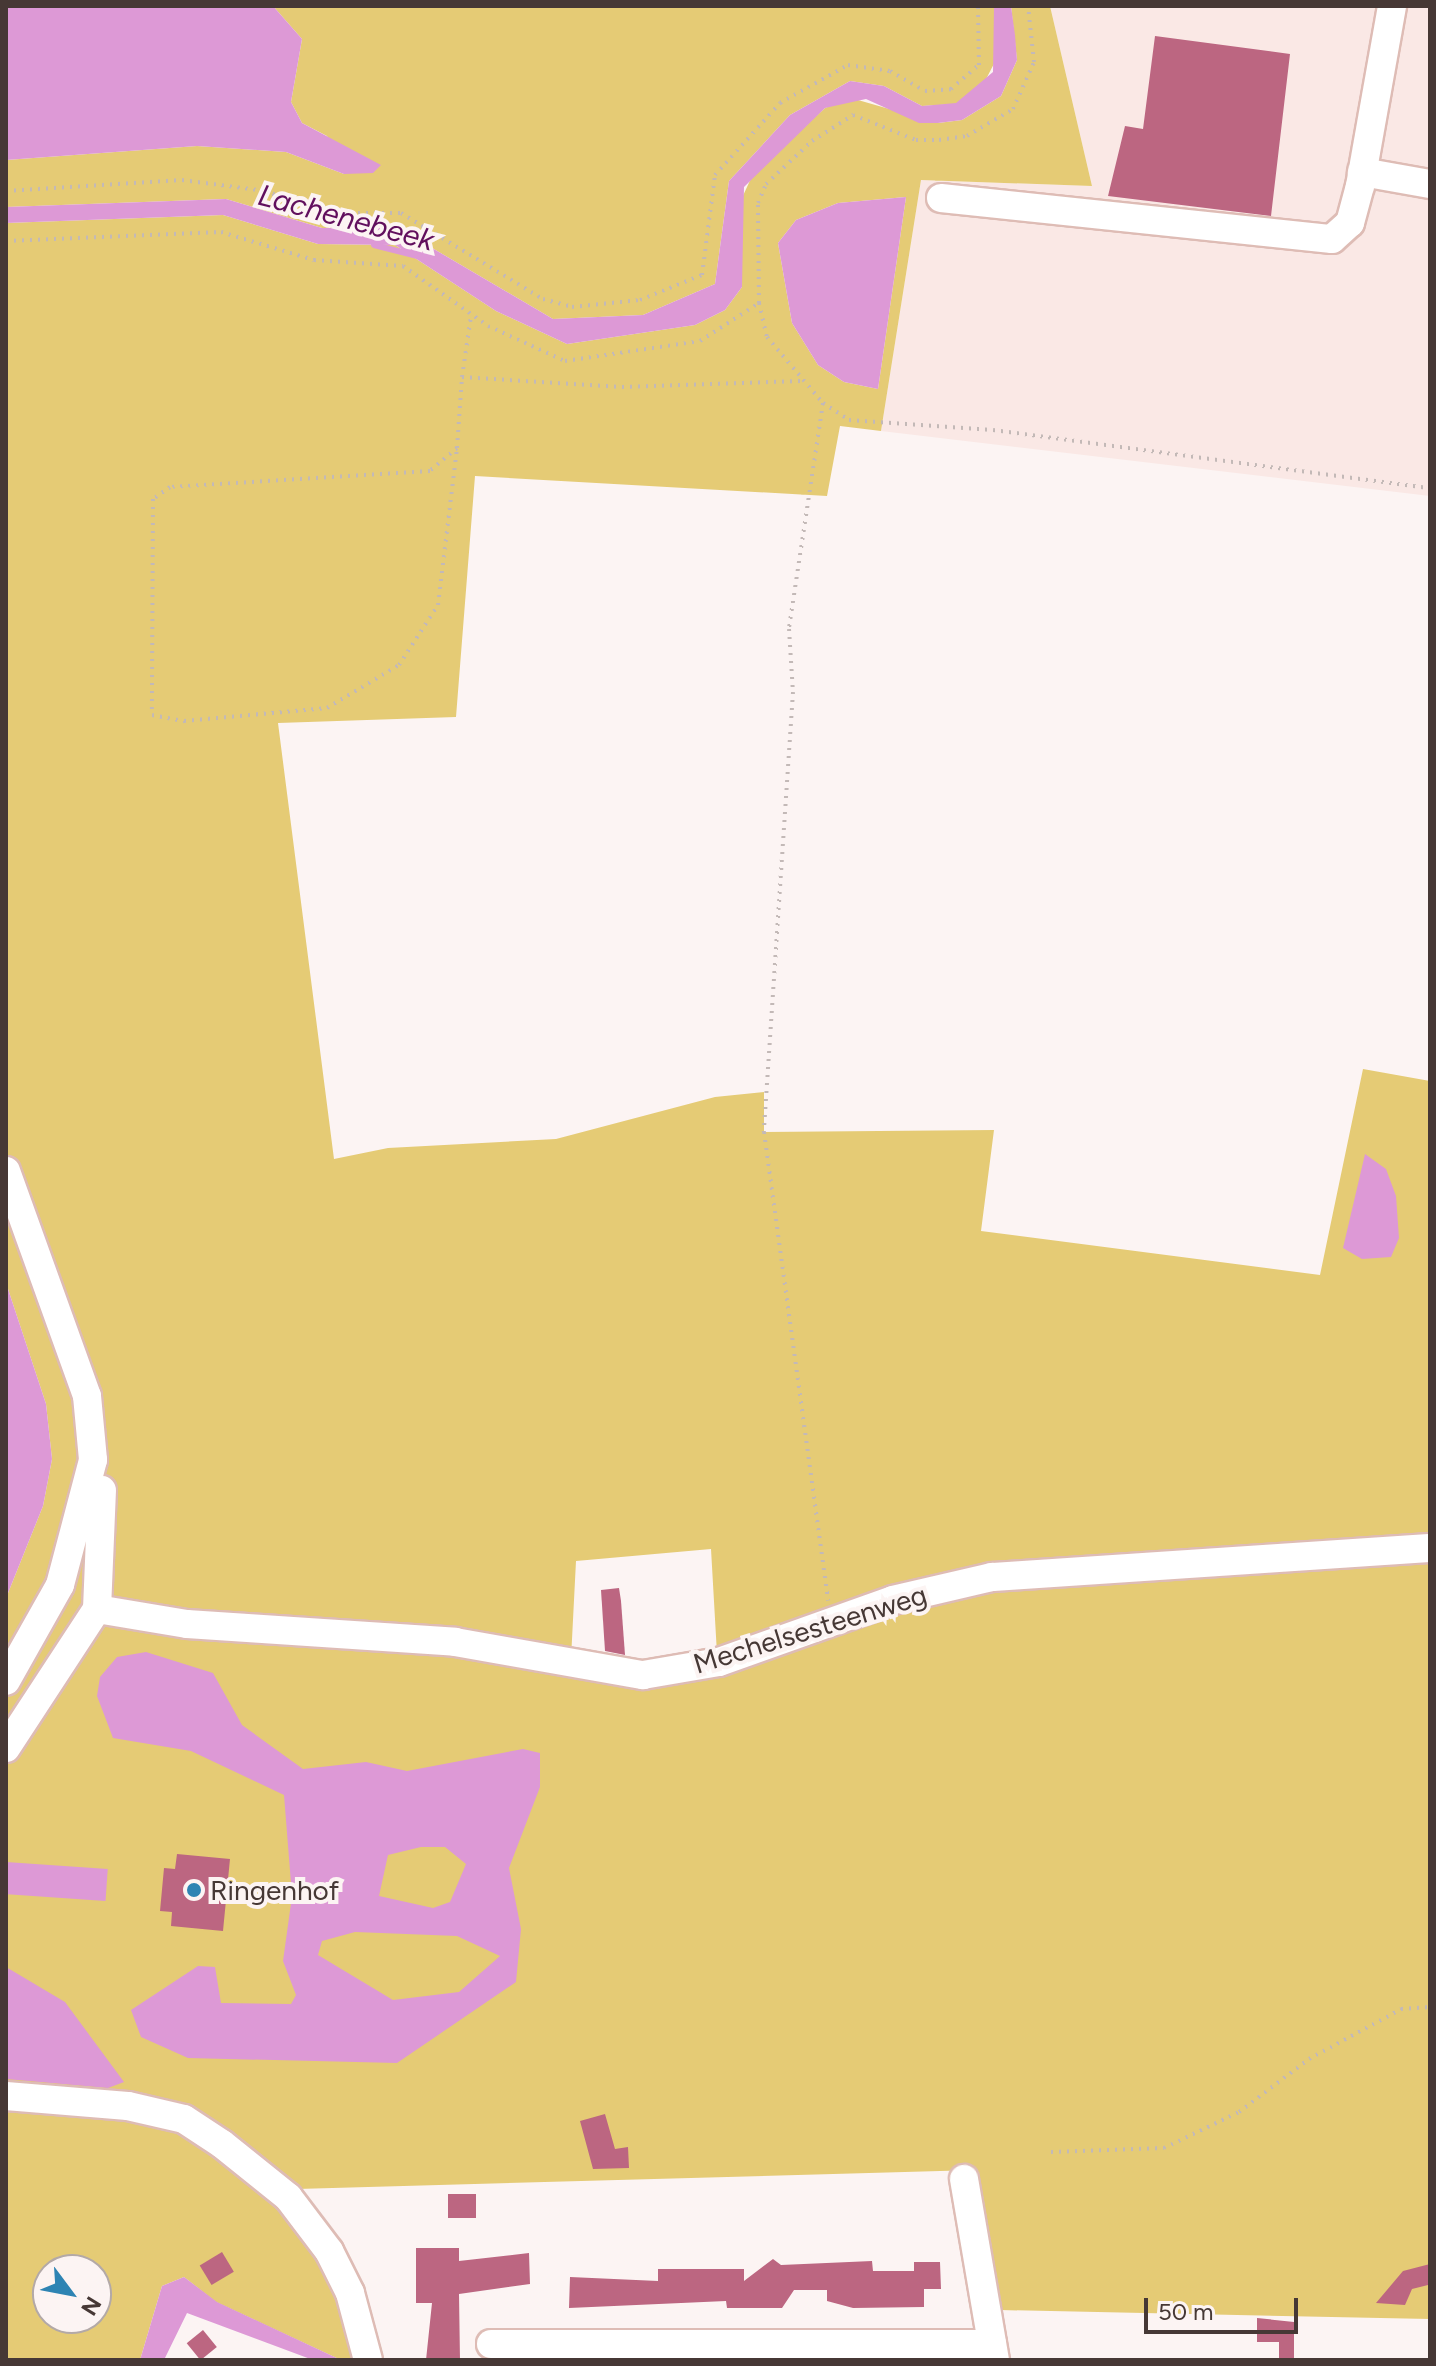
<!DOCTYPE html>
<style>
body{margin:0}
#map{position:relative;width:1436px;height:2366px;overflow:hidden;background:#fcf4f3;font-family:Figtree,sans-serif}
div>[style]{position:absolute}
.built>*{inset:0;background:#fae8e5}
.green>*{inset:0;background:#e5cb75}
.water>*{inset:0;background:#dd99d6;transform-origin:0 0}
.stream>*{height:6px;margin:-3px;padding:0 3px;transform-origin:3px;border-radius:3px;background:#dd99d6}
.building>*{inset:0;background:#bc6681;transform-origin:0 0}
.path>*{height:4px;margin-top:-2px;transform-origin:0;background:repeating-linear-gradient(90deg,#c3b9b7 0 2px,transparent 0 8px)}
.roads{filter:drop-shadow(2px 0 #debcb5) drop-shadow(-2px 0 #debcb5) drop-shadow(0 2px #debcb5) drop-shadow(0 -2px #debcb5)}
.minor>*{height:28px;margin:-14px;padding:0 14px;transform-origin:14px;border-radius:14px;background:#fff}
.dots>*{width:22px;height:22px;translate:-50% -50%;box-sizing:border-box;border:4px solid #fcf4f3;border-radius:50%}
span{translate:-50% -50%;white-space:nowrap;text-align:center;line-height:1.15;-webkit-text-stroke:8px #fcf4f3;paint-order:stroke}
.street-label{font-size:28px;color:#463835}
.poi-label{font-size:28px;color:#463835}
.left{translate:0 -50%;text-align:left}
.water-label{font-size:30px;color:#610f5d;font-style:italic}
.frame{position:absolute;inset:0;border:8px solid #463835;pointer-events:none}
.north{position:absolute;left:32px;top:2254px;width:80px;height:80px;box-sizing:border-box;background:#fcf4f3;border:2px solid #b3a9a7;border-radius:50%;rotate:122deg;font-size:22px;font-weight:700;line-height:32px;text-align:center;color:#463835}
.north::after{content:'';display:block;margin:auto;width:28px;height:36px;background:#2e84b3;clip-path:polygon(50% 0,100% 100%,50% 72%,0 100%)}
.scale{position:absolute;left:1144px;top:2298px;width:154px;height:36px;box-sizing:border-box;border:4px solid #463835;border-top:0;padding-left:10px;font-size:24px;line-height:28px;white-space:nowrap;color:#463835;-webkit-text-stroke:6px #fcf4f3;paint-order:stroke}
</style>
<div id="map">
<div class="built">
<div style="clip-path:polygon(1050px 6px,1430px 6px,1430px 496px,881px 431px,921px 180px,1092px 186px)"></div>
</div>
<div class="green">
<div style="clip-path:polygon(273px 6px,994px 6px,998px 56px,984px 83px,956px 104px,922px 106px,884px 86px,850px 81px,790px 115px,729px 181px,715px 284px,643px 315px,553px 319px,398px 228px,322px 228px,226px 199px,6px 207px,6px 160px,197px 146px,286px 152px,344px 174px,327px 136px,302px 123px,291px 102px,302px 39px)"></div>
<div style="clip-path:polygon(evenodd,1011px 6px,1050px 6px,1092px 186px,921px 180px,881px 431px,840px 426px,827px 496px,475px 476px,456px 717px,278px 723px,334px 1159px,388px 1148px,556px 1139px,715px 1097px,764px 1092px,764px 1132px,994px 1130px,981px 1231px,1320px 1275px,1363px 1069px,1430px 1081px,1430px 1541px,991px 1569px,890px 1593px,717px 1654px,711px 1549px,576px 1561px,571px 1659px,456px 1635px,157px 1613px,114px 1598px,102px 1622px,457px 1656px,631px 1685px,720px 1676px,952px 1595px,1055px 1579px,1430px 1556px,1430px 2319px,1000px 2310px,976px 2170px,297px 2189px,360px 2289px,378px 2360px,341px 2360px,216px 2302px,184px 2277px,162px 2286px,140px 2360px,6px 2360px,6px 1598px,43px 1506px,52px 1459px,46px 1404px,6px 1283px,6px 223px,223px 215px,318px 244px,395px 245px,496px 311px,567px 344px,695px 325px,725px 310px,742px 287px,741px 200px,753px 174px,825px 108px,851px 98px,938px 123px,962px 120px,1001px 96px,1017px 60px,1011px 6px,906px 197px,878px 389px,844px 382px,818px 365px,792px 323px,778px 243px,796px 220px,838px 203px,906px 197px,1011px 6px,48px 2270px,96px 2270px,96px 2318px,48px 2318px,48px 2270px)"></div>
</div>
<div class="water">
<div style="clip-path:polygon(6px 6px,273px 6px,302px 39px,291px 102px,302px 123px,381px 165px,373px 173px,344px 174px,286px 152px,197px 146px,6px 160px)"></div>
<div style="clip-path:polygon(994px 6px,1011px 6px,1015px 35px,1017px 60px,1001px 96px,962px 120px,938px 123px,919px 123px,866px 99px,825px 108px,744px 187px,742px 287px,725px 310px,695px 325px,567px 344px,496px 311px,395px 245px,318px 244px,223px 215px,6px 223px,6px 207px,226px 199px,322px 228px,398px 228px,553px 319px,643px 315px,715px 284px,729px 181px,790px 115px,850px 81px,884px 86px,922px 106px,956px 103px,993px 72px)"></div>
<div style="clip-path:polygon(906px 197px,878px 389px,844px 382px,818px 365px,792px 323px,778px 243px,796px 220px,838px 203px)"></div>
<div style="clip-path:polygon(1365px 1154px,1386px 1169px,1396px 1196px,1399px 1238px,1391px 1257px,1362px 1259px,1343px 1248px)"></div>
<div style="clip-path:polygon(6px 1283px,46px 1404px,52px 1459px,43px 1506px,6px 1598px)"></div>
<div style="clip-path:polygon(evenodd,146px 1652px,213px 1673px,242px 1725px,303px 1769px,366px 1762px,407px 1771px,523px 1749px,540px 1753px,540px 1787px,509px 1868px,521px 1929px,516px 1982px,397px 2063px,188px 2058px,141px 2037px,131px 2010px,198px 1966px,215px 1967px,221px 2003px,291px 2004px,296px 1995px,283px 1961px,292px 1896px,284px 1795px,191px 1751px,113px 1738px,97px 1696px,100px 1677px,117px 1657px,146px 1652px,421px 1847px,445px 1847px,466px 1864px,450px 1902px,433px 1908px,379px 1896px,388px 1855px,421px 1847px,146px 1652px,355px 1932px,457px 1936px,500px 1956px,459px 1992px,393px 2000px,318px 1955px,322px 1941px,355px 1932px)"></div>
<div style="left:6px;top:1862px;width:102px;height:32px;rotate:4deg"></div>
<div style="clip-path:polygon(6px 1967px,65px 2002px,124px 2082px,108px 2088px,6px 2079px)"></div>
<div style="clip-path:polygon(184px 2277px,217px 2302px,341px 2360px,313px 2360px,187px 2313px,164px 2360px,140px 2360px,162px 2286px)"></div>
</div>
<div class="stream">
<div style="left:374px;top:245px;width:53px;rotate:14.3deg"></div>
</div>
<div class="building">
<div style="clip-path:polygon(1155px 36px,1290px 54px,1271px 216px,1108px 196px,1125px 126px,1143px 129px)"></div>
<div style="clip-path:polygon(619px 1588px,621px 1601px,625px 1655px,605px 1651px,601px 1590px)"></div>
<div style="clip-path:polygon(177px 1854px,230px 1859px,223px 1931px,171px 1926px,172px 1912px,160px 1911px,164px 1868px,175px 1869px)"></div>
<div style="clip-path:polygon(605px 2114px,615px 2149px,628px 2147px,629px 2168px,593px 2169px,580px 2121px)"></div>
<div style="left:448px;top:2194px;width:28px;height:24px"></div>
<div style="clip-path:polygon(416px 2248px,459px 2248px,459px 2261px,529px 2253px,530px 2284px,459px 2294px,460px 2360px,426px 2360px,432px 2303px,416px 2303px)"></div>
<div style="left:222px;top:2252px;width:23px;height:26px;rotate:59deg"></div>
<div style="clip-path:polygon(773px 2259px,781px 2265px,872px 2261px,873px 2271px,914px 2271px,914px 2262px,940px 2262px,941px 2289px,924px 2289px,924px 2307px,853px 2308px,827px 2301px,827px 2290px,794px 2290px,782px 2308px,727px 2308px,726px 2301px,569px 2308px,570px 2277px,658px 2281px,658px 2269px,744px 2269px,744px 2281px)"></div>
<div style="clip-path:polygon(1430px 2264px,1428px 2285px,1412px 2289px,1405px 2305px,1376px 2303px,1403px 2271px)"></div>
<div style="clip-path:polygon(1257px 2318px,1294px 2322px,1294px 2360px,1279px 2360px,1279px 2342px,1257px 2342px)"></div>
<div style="left:203px;top:2330px;width:22px;height:21px;rotate:51deg"></div>
</div>
<div class="path">
<div style="left:6px;top:191px;width:176px;rotate:-3.6deg"></div>
<div style="left:182px;top:180px;width:84px;rotate:7.5deg"></div>
<div style="left:265px;top:191px;width:65px;rotate:19.8deg"></div>
<div style="left:326px;top:213px;width:75px"></div>
<div style="left:401px;top:213px;width:166px;rotate:31.2deg"></div>
<div style="left:543px;top:299px;width:30px;rotate:15deg"></div>
<div style="left:572px;top:307px;width:68px;rotate:-5.9deg"></div>
<div style="left:640px;top:300px;width:67px;rotate:-22deg"></div>
<div style="left:702px;top:275px;width:101px;rotate:-82.6deg"></div>
<div style="left:715px;top:175px;width:97px;rotate:-47.9deg"></div>
<div style="left:780px;top:103px;width:78px;rotate:-29.2deg"></div>
<div style="left:848px;top:65px;width:42px;rotate:8.1deg"></div>
<div style="left:890px;top:71px;width:40px;rotate:29.7deg"></div>
<div style="left:925px;top:91px;width:26px;rotate:-4deg"></div>
<div style="left:951px;top:89px;width:37px;rotate:-41deg"></div>
<div style="left:979px;top:65px;width:59px;rotate:-91deg"></div>
<div style="left:6px;top:241px;width:215px;rotate:-2.4deg"></div>
<div style="left:221px;top:232px;width:97px;rotate:16.8deg"></div>
<div style="left:314px;top:260px;width:89px;rotate:3.9deg"></div>
<div style="left:403px;top:266px;width:104px;rotate:35.2deg"></div>
<div style="left:488px;top:326px;width:85px;rotate:24.4deg"></div>
<div style="left:565px;top:361px;width:136px;rotate:-8.4deg"></div>
<div style="left:700px;top:341px;width:70px;rotate:-32.8deg"></div>
<div style="left:759px;top:303px;width:100px;rotate:-90.6deg"></div>
<div style="left:758px;top:203px;width:21px;rotate:-67deg"></div>
<div style="left:766px;top:184px;width:63px;rotate:-43.1deg"></div>
<div style="left:812px;top:141px;width:49px;rotate:-32.4deg"></div>
<div style="left:853px;top:115px;width:68px;rotate:21.6deg"></div>
<div style="left:916px;top:140px;width:23px"></div>
<div style="left:939px;top:140px;width:28px;rotate:-8deg"></div>
<div style="left:967px;top:136px;width:53px;rotate:-30.4deg"></div>
<div style="left:1013px;top:109px;width:51px;rotate:-65.9deg"></div>
<div style="left:1034px;top:62px;width:56px;rotate:-96.1deg"></div>
<div style="left:759px;top:303px;width:35px;rotate:77deg"></div>
<div style="left:767px;top:337px;width:87px;rotate:49.7deg"></div>
<div style="left:823px;top:403px;width:31px;rotate:33deg"></div>
<div style="left:849px;top:420px;width:144px;rotate:4deg"></div>
<div style="left:993px;top:430px;width:441px;rotate:7.6deg"></div>
<div style="left:462px;top:377px;width:160px;rotate:3.6deg"></div>
<div style="left:622px;top:387px;width:180px;rotate:-1.9deg"></div>
<div style="left:823px;top:403px;width:229px;rotate:98.6deg"></div>
<div style="left:789px;top:629px;width:63px;rotate:86.4deg"></div>
<div style="left:793px;top:692px;width:441px;rotate:93.8deg"></div>
<div style="left:764px;top:1132px;width:473px;rotate:82.2deg"></div>
<div style="left:457px;top:448px;width:35px;rotate:140deg"></div>
<div style="left:430px;top:471px;width:260px;rotate:176.5deg"></div>
<div style="left:170px;top:487px;width:21px;rotate:145deg"></div>
<div style="left:153px;top:499px;width:216px;rotate:90.3deg"></div>
<div style="left:152px;top:715px;width:33px;rotate:11deg"></div>
<div style="left:184px;top:721px;width:144px;rotate:-5.2deg"></div>
<div style="left:327px;top:708px;width:84px;rotate:-30.8deg"></div>
<div style="left:399px;top:665px;width:72px;rotate:-57deg"></div>
<div style="left:438px;top:605px;width:158px;rotate:-83.1deg"></div>
<div style="left:457px;top:448px;width:71px;rotate:-86deg"></div>
<div style="left:462px;top:377px;width:62px;rotate:-81.6deg"></div>
<div style="left:1051px;top:2152px;width:113px;rotate:-2deg"></div>
<div style="left:1164px;top:2148px;width:83px;rotate:-25.6deg"></div>
<div style="left:1239px;top:2112px;width:88px;rotate:-37.1deg"></div>
<div style="left:1309px;top:2059px;width:105px;rotate:-28.5deg"></div>
<div style="left:1401px;top:2009px;width:29px;rotate:-4deg"></div>
</div>
<div class="roads">
<div class="minor">
<div style="left:1362px;top:172px;width:69px;rotate:10deg"></div>
<div style="left:941px;top:198px;width:393px;rotate:6deg"></div>
<div style="left:1332px;top:239px;width:24px;rotate:-42deg"></div>
<div style="left:1350px;top:223px;width:38px;rotate:-75deg"></div>
<div style="left:1360px;top:186px;width:183px;rotate:-79.9deg"></div>
<div style="left:6px;top:1171px;width:239px;rotate:70.2deg"></div>
<div style="left:87px;top:1396px;width:64px;rotate:84.6deg"></div>
<div style="left:93px;top:1460px;width:129px;rotate:104.8deg"></div>
<div style="left:60px;top:1585px;width:110px;rotate:119.4deg"></div>
<div style="left:97px;top:1609px;width:91px;rotate:9.5deg"></div>
<div style="left:187px;top:1624px;width:269px;rotate:3.8deg"></div>
<div style="left:455px;top:1642px;width:191px;rotate:10deg"></div>
<div style="left:643px;top:1675px;width:77px;rotate:-9.7deg"></div>
<div style="left:719px;top:1662px;width:185px;rotate:-19.6deg"></div>
<div style="left:893px;top:1600px;width:102px;rotate:-13.1deg"></div>
<div style="left:992px;top:1577px;width:439px;rotate:-3.8deg"></div>
<div style="left:97px;top:1609px;width:119px;rotate:-87.6deg"></div>
<div style="left:6px;top:1748px;width:166px;rotate:-56.8deg"></div>
<div style="left:6px;top:2096px;width:122px;rotate:4.7deg"></div>
<div style="left:128px;top:2106px;width:57px;rotate:13.1deg"></div>
<div style="left:184px;top:2119px;width:45px;rotate:33.3deg"></div>
<div style="left:222px;top:2144px;width:85px;rotate:38.8deg"></div>
<div style="left:288px;top:2197px;width:68px;rotate:52.8deg"></div>
<div style="left:329px;top:2251px;width:47px;rotate:63.4deg"></div>
<div style="left:350px;top:2293px;width:69px;rotate:75deg"></div>
<div style="left:964px;top:2179px;width:184px;rotate:80.3deg"></div>
<div style="left:491px;top:2344px;width:501px"></div>
</div>
</div>
<div class="dots">
<div style="left:194px;top:1890px;background:#2e84b3"></div>
</div>
<div class="street-label">
<span style="left:810px;top:1629px;rotate:-17deg">Mechelsesteenweg</span>
</div>
<div class="poi-label">
<span class="left" style="left:210px;top:1890px">Ringenhof</span>
</div>
<div class="water-label">
<span style="left:346px;top:218px;rotate:15deg">Lachenebeek</span>
</div>
<div class="frame"></div>
<div class="north">N</div>
<div class="scale">50 m</div>
</div>
